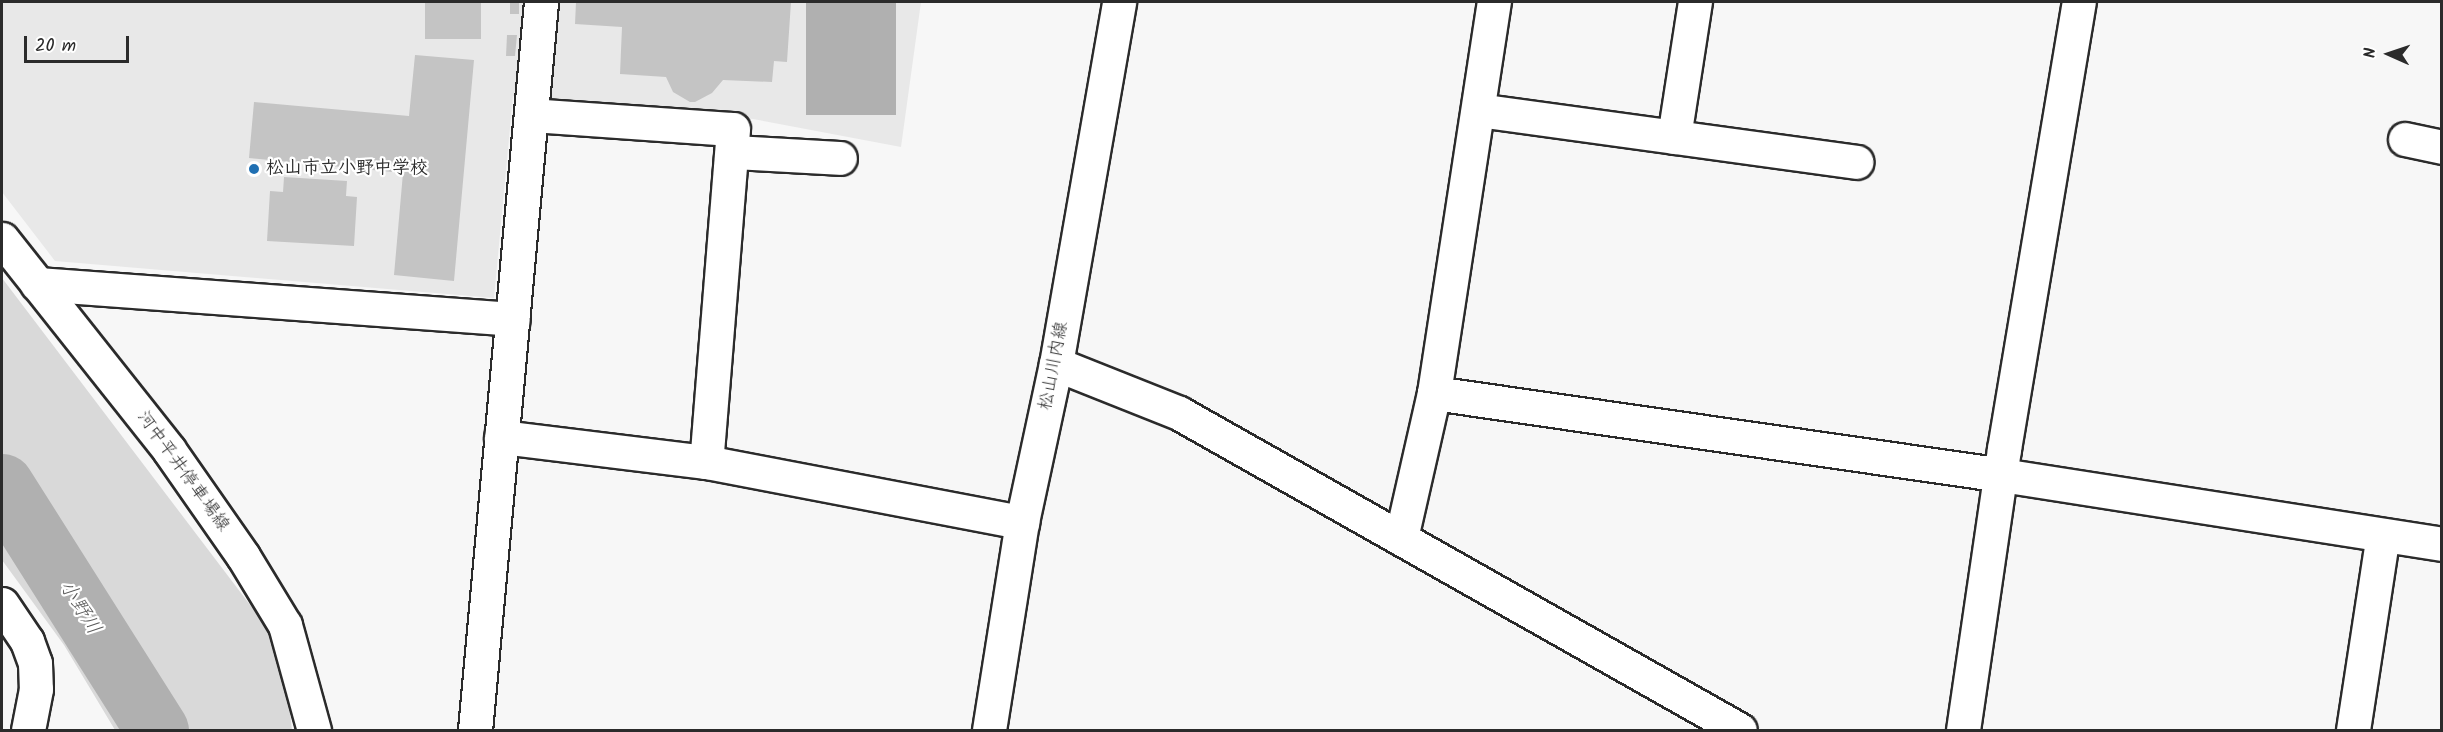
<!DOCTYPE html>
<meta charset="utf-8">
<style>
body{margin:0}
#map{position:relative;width:2443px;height:732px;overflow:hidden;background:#f7f7f7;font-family:Kalam,"Klee One",sans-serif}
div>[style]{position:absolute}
.built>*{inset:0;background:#e8e8e8}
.green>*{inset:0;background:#d9d9d9}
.water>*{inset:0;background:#b0b0b0;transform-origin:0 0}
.river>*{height:63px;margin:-31.5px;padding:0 31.5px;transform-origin:31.5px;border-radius:31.5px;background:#b0b0b0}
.building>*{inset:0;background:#c4c4c4;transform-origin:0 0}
.roads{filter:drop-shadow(2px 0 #2b2b2b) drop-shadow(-2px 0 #2b2b2b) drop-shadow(0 2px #2b2b2b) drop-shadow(0 -2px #2b2b2b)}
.street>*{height:33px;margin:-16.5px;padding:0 16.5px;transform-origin:16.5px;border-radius:16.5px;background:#fff}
.secondary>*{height:33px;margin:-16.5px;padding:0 16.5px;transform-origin:16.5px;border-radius:16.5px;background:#fff}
.dots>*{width:16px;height:16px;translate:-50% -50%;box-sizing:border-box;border:3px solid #fff;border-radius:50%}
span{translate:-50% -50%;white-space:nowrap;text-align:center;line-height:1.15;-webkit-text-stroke:4.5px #fff;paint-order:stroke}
.poi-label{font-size:18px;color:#2b2b2b;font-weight:700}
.left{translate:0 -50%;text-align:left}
.street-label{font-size:18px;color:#2b2b2b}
.water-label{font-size:20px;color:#5a5a5a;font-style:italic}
.frame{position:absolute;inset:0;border:3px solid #2b2b2b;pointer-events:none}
.north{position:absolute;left:2359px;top:24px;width:60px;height:60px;-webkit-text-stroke:4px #fff;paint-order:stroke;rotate:273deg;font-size:16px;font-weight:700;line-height:24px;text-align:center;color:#2b2b2b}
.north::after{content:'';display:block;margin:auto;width:21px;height:27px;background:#2b2b2b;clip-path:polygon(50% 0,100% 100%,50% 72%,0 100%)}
.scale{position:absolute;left:24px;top:36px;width:105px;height:27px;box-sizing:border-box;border:3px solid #2b2b2b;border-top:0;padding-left:8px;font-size:18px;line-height:21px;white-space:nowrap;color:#2b2b2b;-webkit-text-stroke:4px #fff;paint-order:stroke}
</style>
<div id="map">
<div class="built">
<div style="clip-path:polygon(2px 2px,921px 2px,901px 147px,753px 119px,513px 96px,494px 298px,55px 261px,2px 192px)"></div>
</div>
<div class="green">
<div style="clip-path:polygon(2px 278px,266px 626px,287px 685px,292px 730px,115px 730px,64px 645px,2px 560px)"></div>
</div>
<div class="water">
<div style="left:806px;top:2px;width:90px;height:113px"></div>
</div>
<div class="river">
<div style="left:2px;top:485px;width:290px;rotate:57.7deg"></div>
</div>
<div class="building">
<div style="left:425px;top:2px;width:56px;height:37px"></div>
<div style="left:510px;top:2px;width:9px;height:12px"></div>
<div style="clip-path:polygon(576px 2px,791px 2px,787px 62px,774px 61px,772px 82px,723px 80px,712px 93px,695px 102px,690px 102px,673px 92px,666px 77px,620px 74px,622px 27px,575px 24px)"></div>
<div style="clip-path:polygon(507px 35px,517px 35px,515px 56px,506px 56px)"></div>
<div style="clip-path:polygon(415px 55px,474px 60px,454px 281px,394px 275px,403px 173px,249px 158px,254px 102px,409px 116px)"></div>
<div style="clip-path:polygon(284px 177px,347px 181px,346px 196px,357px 197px,354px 246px,267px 241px,270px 191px,283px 192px)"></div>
</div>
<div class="roads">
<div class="street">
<div style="left:1478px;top:110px;width:382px;rotate:7.8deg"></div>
<div style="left:531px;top:115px;width:202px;rotate:4deg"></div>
<div style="left:733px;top:129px;width:334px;rotate:94.6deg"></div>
<div style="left:1674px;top:137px;width:137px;rotate:-81.2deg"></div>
<div style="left:2405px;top:139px;width:38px;rotate:12deg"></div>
<div style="left:733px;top:152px;width:107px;rotate:3.2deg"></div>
<div style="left:37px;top:284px;width:477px;rotate:4.2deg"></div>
<div style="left:1056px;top:364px;width:132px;rotate:21.7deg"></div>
<div style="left:1179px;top:413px;width:644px;rotate:29.47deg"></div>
<div style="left:1434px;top:393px;width:574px;rotate:8.21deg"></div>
<div style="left:2002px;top:475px;width:445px;rotate:8.9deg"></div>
<div style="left:501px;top:437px;width:207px;rotate:7deg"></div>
<div style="left:706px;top:462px;width:322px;rotate:10.8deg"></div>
<div style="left:1401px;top:538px;width:149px;rotate:-77.2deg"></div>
<div style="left:1434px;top:393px;width:396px;rotate:-81.3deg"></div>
<div style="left:2px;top:604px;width:45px;rotate:56deg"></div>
<div style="left:27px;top:641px;width:23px;rotate:70deg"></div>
<div style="left:35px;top:663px;width:26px;rotate:88deg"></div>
<div style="left:36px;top:689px;width:42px;rotate:101deg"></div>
<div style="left:475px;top:730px;width:731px;rotate:-84.82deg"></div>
<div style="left:1963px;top:730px;width:284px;rotate:-81.7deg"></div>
<div style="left:2004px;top:449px;width:453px;rotate:-80.5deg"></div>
<div style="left:2353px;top:730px;width:197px;rotate:-81.3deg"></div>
</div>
<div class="secondary">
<div style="left:2px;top:239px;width:269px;rotate:51.6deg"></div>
<div style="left:169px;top:450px;width:129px;rotate:55.1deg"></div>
<div style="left:243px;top:556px;width:81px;rotate:58.7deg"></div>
<div style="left:285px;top:625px;width:109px;rotate:74.6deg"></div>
<div style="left:989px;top:730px;width:211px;rotate:-81deg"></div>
<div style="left:1022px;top:522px;width:162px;rotate:-77.9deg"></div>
<div style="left:1056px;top:364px;width:367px;rotate:-80.1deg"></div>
</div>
</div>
<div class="dots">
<div style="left:254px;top:169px;background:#1f6fb2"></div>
</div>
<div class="poi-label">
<span class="left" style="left:266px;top:169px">松山市立小野中学校</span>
</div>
<div class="street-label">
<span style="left:1055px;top:366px;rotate:-79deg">松山川内線</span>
<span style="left:182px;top:472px;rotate:54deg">河中平井停車場線</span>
</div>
<div class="water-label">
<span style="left:79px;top:608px;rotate:58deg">小野川</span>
</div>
<div class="frame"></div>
<div class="north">N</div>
<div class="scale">20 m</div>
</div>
